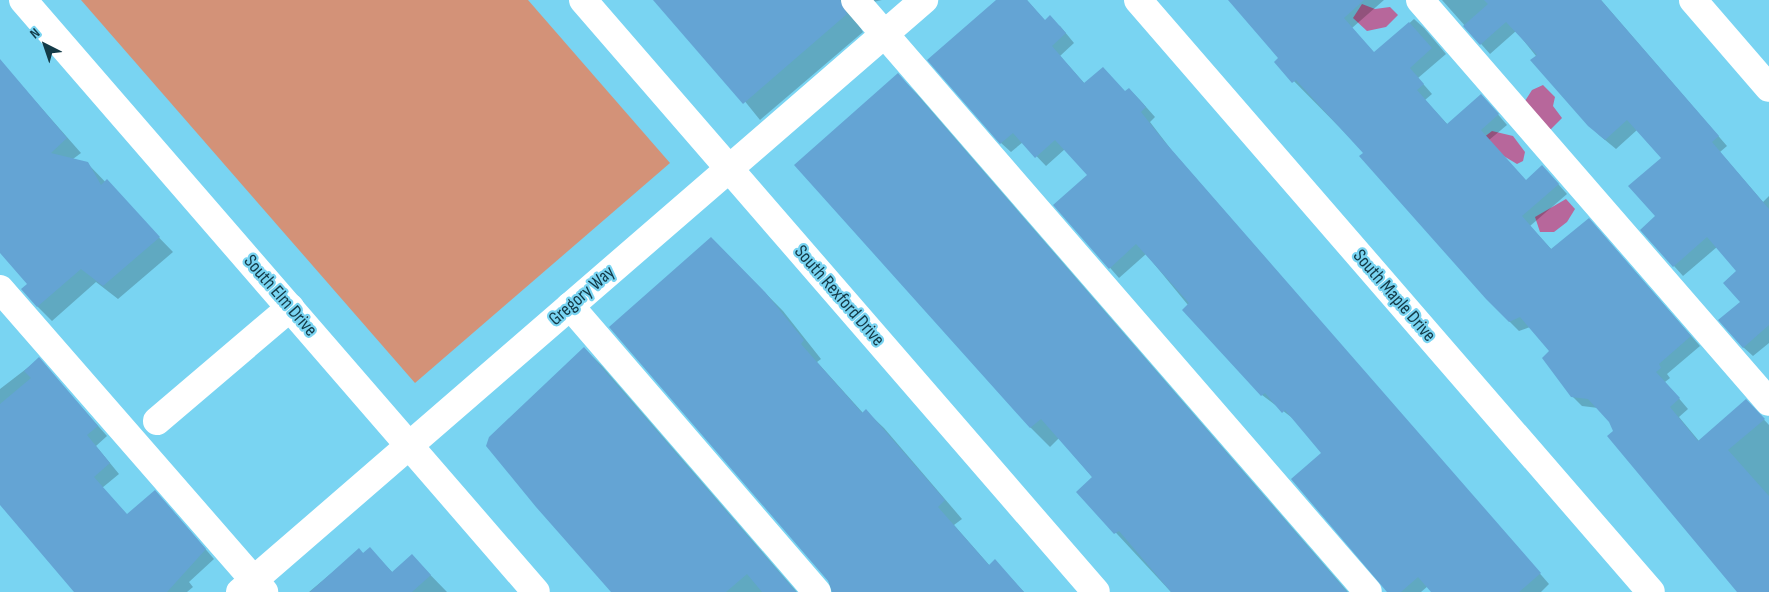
<!DOCTYPE html>
<style>
body{margin:0}
#map{position:relative;width:1769px;height:592px;overflow:hidden;background:#79d4f2;font-family:"Sofia Sans Condensed",sans-serif}
div>[style]{position:absolute}
.green>*{inset:0;background:#d39278}
.water>*{inset:0;background:#b7679b}
.shadow>*{inset:0;background:#0003}
.building>*{inset:0;background:#64a4d4}
.minor>*{height:28px;margin:-14px;padding:0 14px;transform-origin:14px;border-radius:14px;background:#fff}
span{translate:-50% -50%;white-space:nowrap;text-align:center;line-height:1.15;-webkit-text-stroke:4.5px #79d4f2;paint-order:stroke}
.street-label{font-size:19px;color:#133a47}
.north{position:absolute;left:20px;top:20px;width:50px;height:50px;-webkit-text-stroke:4px #79d4f2;paint-order:stroke;rotate:319deg;font-size:14px;font-weight:700;line-height:20px;text-align:center;color:#133a47}
.north::after{content:'';display:block;margin:auto;width:18px;height:22px;background:#133a47;clip-path:polygon(50% 0,100% 100%,50% 72%,0 100%)}
</style>
<div id="map">
<div class="green">
<div style="clip-path:polygon(81px 0,528px 0,670px 163px,415px 383px)"></div>
</div>
<div class="water">
<div style="clip-path:polygon(1362px 4px,1375px 9px,1390px 7px,1398px 15px,1386px 27px,1367px 31px,1353px 18px)"></div>
<div style="clip-path:polygon(1543px 85px,1555px 97px,1553px 106px,1562px 118px,1551px 129px,1546px 129px,1525px 101px,1532px 90px)"></div>
<div style="clip-path:polygon(1492px 131px,1513px 136px,1525px 152px,1523px 161px,1517px 164px,1497px 152px,1483px 138px)"></div>
<div style="clip-path:polygon(1566px 199px,1575px 209px,1567px 222px,1554px 232px,1540px 232px,1535px 217px)"></div>
</div>
<div class="shadow">
<div style="clip-path:polygon(663px 0,882px 0,861px 5px,856px 20px,863px 32px,760px 120px)"></div>
<div style="clip-path:polygon(998px 0,1027px 0,1045px 21px,1060px 26px,1074px 43px,1060px 56px,1085px 84px,1126px 93px,1129px 89px,1139px 99px,1155px 117px,1150px 122px,1173px 152px,1549px 584px,1541px 592px,1433px 592px,1428px 586px,1421px 592px,1389px 592px,1322px 453px,1295px 420px,1262px 395px,1146px 254px,1119px 278px,1055px 205px,1089px 175px,1065px 149px,1046px 166px,1023px 142px,1011px 152px,1001px 143px)"></div>
<div style="clip-path:polygon(1231px 0,1384px 0,1352px 28px,1375px 54px,1414px 19px,1424px 28px,1446px 54px,1418px 78px,1432px 94px,1425px 100px,1448px 125px,1490px 105px,1507px 125px,1489px 140px,1526px 181px,1551px 176px,1567px 194px,1530px 226px,1552px 250px,1598px 229px,1700px 346px,1667px 374px,1670px 378px,1665px 382px,1688px 409px,1679px 417px,1699px 441px,1755px 410px,1769px 425px,1769px 592px,1743px 592px,1610px 422px,1598px 408px,1582px 406px,1572px 396px,1551px 351px,1530px 327px,1519px 331px,1509px 321px,1365px 153px,1276px 63px,1280px 59px)"></div>
<div style="clip-path:polygon(1442px 0,1601px 0,1727px 146px,1720px 152px,1763px 202px,1769px 196px,1769px 343px,1753px 356px,1743px 347px,1738px 271px,1717px 247px,1683px 276px,1674px 266px,1657px 217px,1662px 158px,1637px 130px,1616px 149px,1599px 135px,1516px 31px,1490px 54px)"></div>
<div style="clip-path:polygon(0 61px,81px 153px,73px 159px,87px 163px,173px 252px,118px 299px,96px 282px,52px 321px,37px 306px,29px 284px,0 251px)"></div>
<div style="clip-path:polygon(898px 75px,917px 94px,1348px 592px,1171px 592px,1078px 492px,1093px 478px,1059px 438px,1050px 447px,1030px 427px)"></div>
<div style="clip-path:polygon(711px 238px,783px 311px,821px 359px,817px 362px,863px 413px,866px 411px,884px 428px,962px 519px,954px 525px,990px 566px,995px 561px,1024px 592px,832px 592px)"></div>
<div style="clip-path:polygon(584px 348px,602px 366px,797px 592px,614px 592px)"></div>
<div style="clip-path:polygon(39px 359px,107px 436px,96px 446px,119px 474px,102px 488px,127px 515px,164px 501px,214px 559px,189px 582px,193px 587px,187px 592px,76px 592px,0 503px,0 389px)"></div>
<div style="clip-path:polygon(370px 549px,393px 573px,412px 556px,447px 592px,309px 592px,359px 550px,364px 554px)"></div>
</div>
<div class="building">
<div style="clip-path:polygon(653px 0,840px 0,847px 14px,743px 104px)"></div>
<div style="clip-path:polygon(996px 0,1027px 0,1045px 20px,1050px 15px,1066px 33px,1052px 46px,1084px 83px,1103px 67px,1125px 91px,1129px 88px,1146px 107px,1141px 112px,1164px 141px,1541px 573px,1519px 592px,1431px 592px,1418px 577px,1401px 592px,1387px 592px,1291px 479px,1321px 453px,1285px 410px,1282px 413px,1265px 393px,1261px 396px,1182px 310px,1189px 303px,1136px 244px,1109px 269px,1053px 205px,1087px 175px,1055px 140px,1035px 158px,1013px 133px,1000px 144px,927px 60px)"></div>
<div style="clip-path:polygon(1228px 0,1364px 0,1344px 18px,1374px 52px,1409px 22px,1432px 48px,1410px 68px,1424px 84px,1417px 90px,1447px 124px,1481px 94px,1499px 114px,1481px 130px,1526px 180px,1542px 165px,1559px 184px,1522px 216px,1551px 249px,1589px 218px,1691px 336px,1659px 364px,1661px 368px,1656px 372px,1680px 398px,1670px 407px,1698px 441px,1746px 399px,1765px 419px,1728px 450px,1769px 496px,1769px 592px,1737px 592px,1607px 436px,1613px 431px,1609px 422px,1588px 399px,1571px 397px,1542px 358px,1549px 351px,1520px 317px,1509px 322px,1486px 299px,1359px 156px,1363px 153px,1296px 80px,1292px 83px,1274px 62px,1278px 58px)"></div>
<div style="clip-path:polygon(1484px 0,1601px 0,1719px 136px,1712px 142px,1769px 209px,1769px 325px,1743px 348px,1718px 320px,1740px 302px,1723px 283px,1736px 271px,1707px 237px,1673px 267px,1640px 230px,1655px 216px,1628px 186px,1661px 158px,1627px 120px,1605px 140px,1588px 126px,1530px 60px,1537px 55px,1506px 22px,1480px 45px,1463px 26px,1488px 4px)"></div>
<div style="clip-path:polygon(0 59px,67px 138px,51px 153px,88px 162px,101px 185px,107px 179px,160px 237px,103px 286px,81px 269px,37px 307px,21px 289px,27px 284px,0 253px)"></div>
<div style="clip-path:polygon(898px 73px,1347px 592px,1171px 592px,1119px 531px,1114px 534px,1076px 492px,1092px 477px,1041px 419px,1030px 428px,794px 165px)"></div>
<div style="clip-path:polygon(711px 237px,765px 292px,804px 340px,801px 344px,862px 413px,866px 409px,945px 500px,938px 507px,989px 565px,995px 559px,1024px 592px,832px 592px,829px 582px,609px 327px)"></div>
<div style="clip-path:polygon(584px 347px,796px 592px,762px 592px,747px 574px,726px 592px,611px 592px,536px 507px,486px 446px,489px 437px)"></div>
<div style="clip-path:polygon(39px 357px,98px 426px,87px 435px,110px 463px,94px 477px,127px 514px,155px 490px,206px 549px,167px 592px,74px 592px,0 505px,0 404px,31px 378px,24px 371px)"></div>
<div style="clip-path:polygon(370px 547px,392px 572px,412px 554px,431px 575px,412px 592px,310px 592px,359px 548px,363px 553px)"></div>
</div>
<div class="minor">
<div style="left:23px;top:0;width:783px;rotate:49.09deg"></div>
<div style="left:583px;top:0;width:783px;rotate:49.09deg"></div>
<div style="left:855px;top:0;width:783px;rotate:49.09deg"></div>
<div style="left:1138px;top:0;width:783px;rotate:49.09deg"></div>
<div style="left:1420px;top:0;width:532px;rotate:49.04deg"></div>
<div style="left:1693px;top:0;width:116px;rotate:49.2deg"></div>
<div style="left:0;top:289px;width:402px;rotate:48.9deg"></div>
<div style="left:570px;top:306px;width:378px;rotate:49.2deg"></div>
<div style="left:157px;top:421px;width:175px;rotate:-40.4deg"></div>
<div style="left:240px;top:592px;width:905px;rotate:-40.88deg"></div>
</div>
<div class="street-label">
<span style="left:280px;top:296px;rotate:49deg">South Elm Drive</span>
<span style="left:582px;top:296px;rotate:-41deg">Gregory Way</span>
<span style="left:839px;top:296px;rotate:49deg">South Rexford Drive</span>
<span style="left:1394px;top:296px;rotate:49deg">South Maple Drive</span>
</div>
<div class="north">N</div>
</div>
